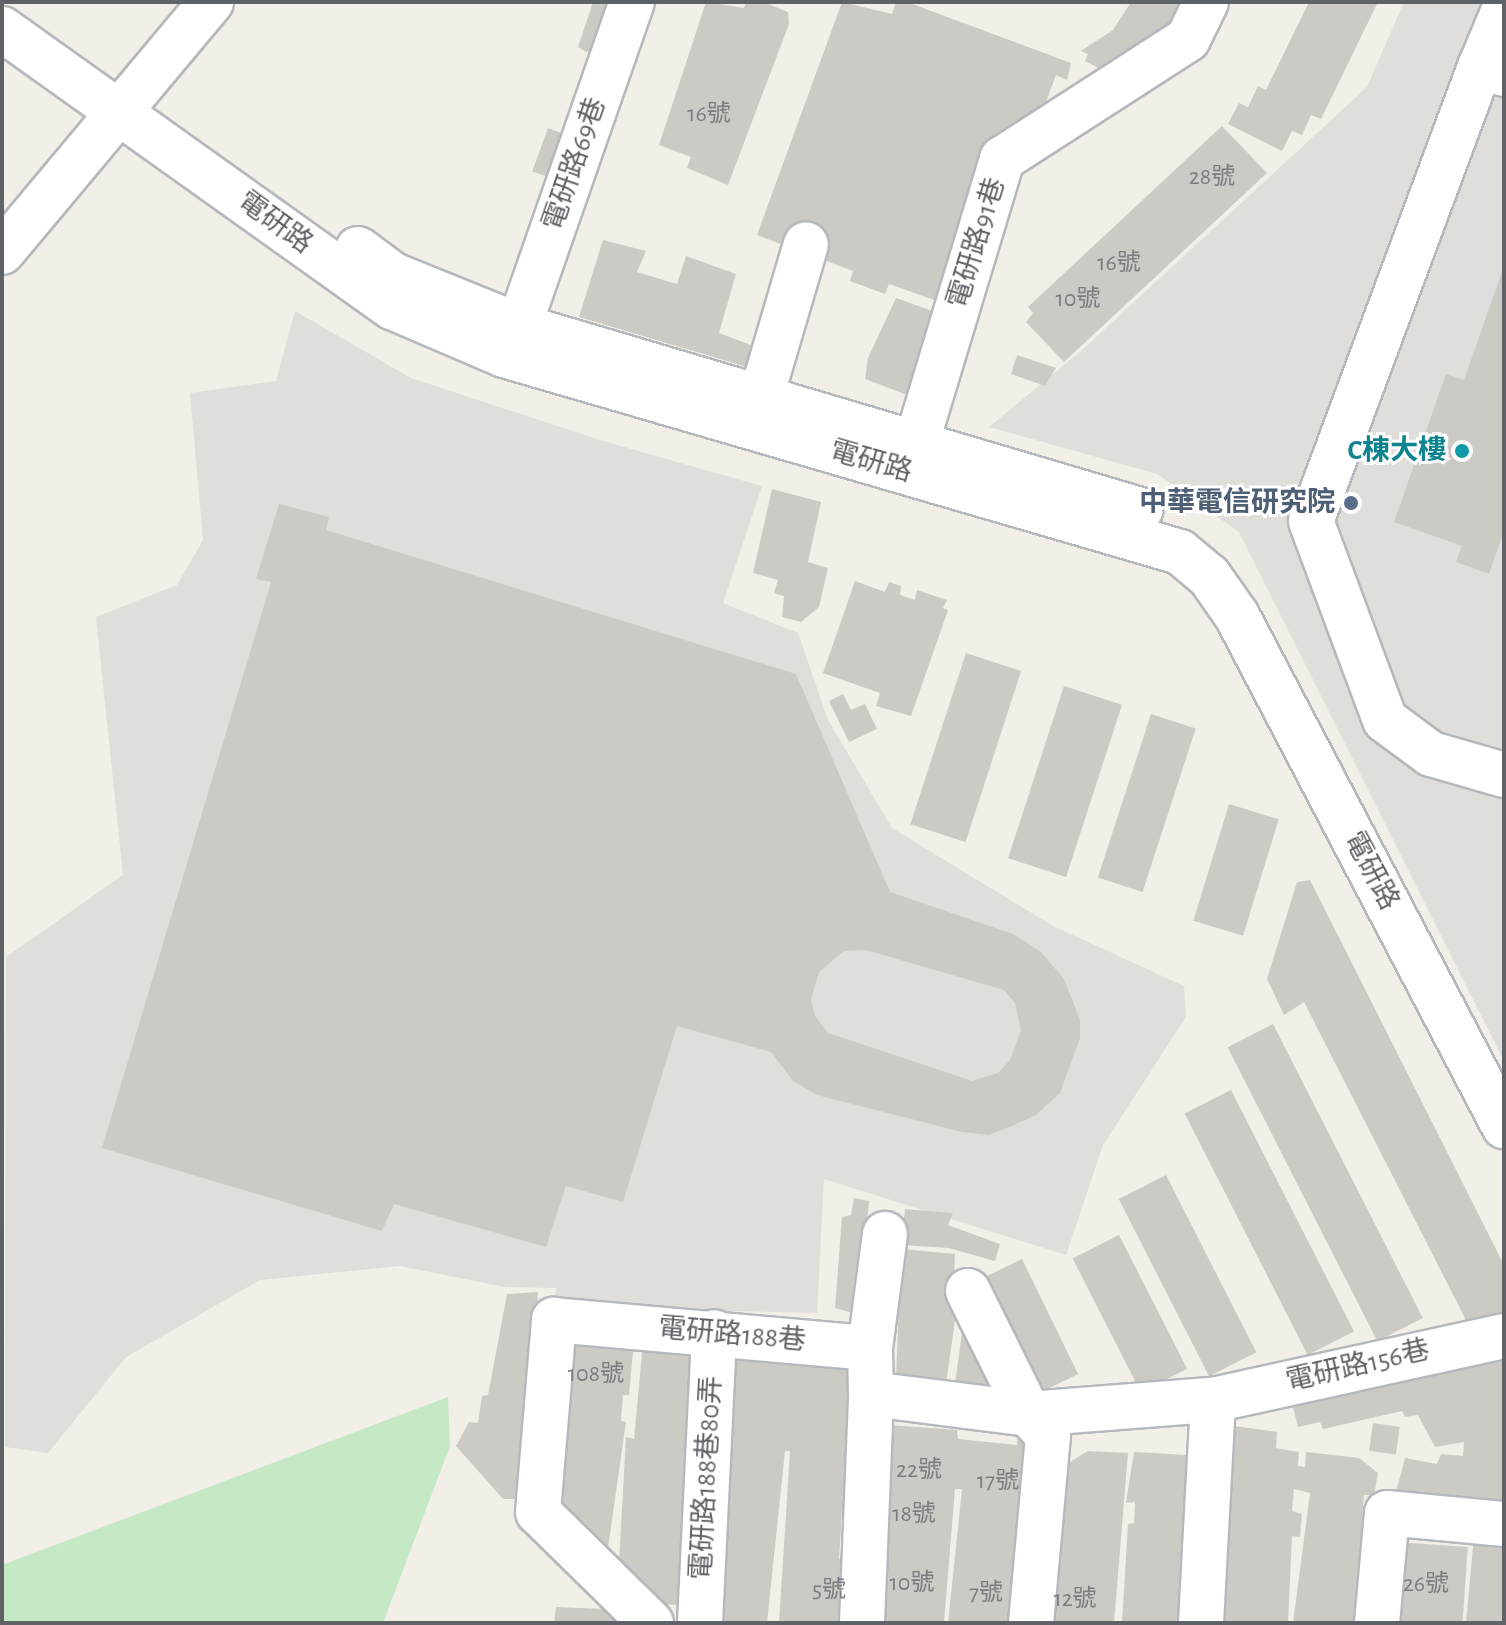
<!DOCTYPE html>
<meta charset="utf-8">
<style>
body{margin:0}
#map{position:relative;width:1506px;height:1625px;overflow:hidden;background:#f1efe8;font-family:"Alegreya Sans","Noto Sans TC",sans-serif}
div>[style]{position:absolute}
.industrial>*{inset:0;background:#e0deda}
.green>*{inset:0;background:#c5e8c5}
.building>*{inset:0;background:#cccac5;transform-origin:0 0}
.roads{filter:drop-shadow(2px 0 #b5b8bc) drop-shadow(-2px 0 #b5b8bc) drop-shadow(0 2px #b5b8bc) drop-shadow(0 -2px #b5b8bc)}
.minor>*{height:44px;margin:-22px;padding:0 22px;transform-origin:22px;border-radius:22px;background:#fff}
.dots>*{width:22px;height:22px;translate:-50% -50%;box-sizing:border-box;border:4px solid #fff;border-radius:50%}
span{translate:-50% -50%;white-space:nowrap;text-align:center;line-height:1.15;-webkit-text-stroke:6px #fff;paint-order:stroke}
.number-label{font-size:24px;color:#7a7d7f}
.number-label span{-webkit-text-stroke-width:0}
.street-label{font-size:28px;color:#5f6368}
.culture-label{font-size:28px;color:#0d838f;font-weight:700}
.right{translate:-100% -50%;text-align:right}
.service-label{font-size:28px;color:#4e5e75;font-weight:700}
.frame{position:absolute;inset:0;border:4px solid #5f6368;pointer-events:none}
</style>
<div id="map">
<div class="industrial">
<div style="clip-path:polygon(1404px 2px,1504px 2px,1504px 1061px,1239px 532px,1157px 474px,989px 427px,1081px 351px,1367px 87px)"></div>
<div style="clip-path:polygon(295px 311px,411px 378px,603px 441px,762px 486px,723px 603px,798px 633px,828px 720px,892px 828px,1053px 926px,1184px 986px,1186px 1017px,1103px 1145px,1066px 1255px,824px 1179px,817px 1313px,555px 1307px,556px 1288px,505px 1287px,400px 1266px,260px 1280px,126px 1357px,48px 1453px,5px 1447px,6px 957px,123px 875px,96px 617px,177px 585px,203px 540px,190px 393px,276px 381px)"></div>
</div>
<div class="green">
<div style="clip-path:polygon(448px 1397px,450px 1446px,383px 1623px,2px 1623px,2px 1565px)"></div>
</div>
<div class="building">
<div style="clip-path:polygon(593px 2px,608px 2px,618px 17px,608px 45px,586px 52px,578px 47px)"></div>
<div style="clip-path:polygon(706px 2px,744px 8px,746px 2px,763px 2px,788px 12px,789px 24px,728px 185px,687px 168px,691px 157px,659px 145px)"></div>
<div style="clip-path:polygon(842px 2px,892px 14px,896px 2px,907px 2px,1071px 63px,1067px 80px,1056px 75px,968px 312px,889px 284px,885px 294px,850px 281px,853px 271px,757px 235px)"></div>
<div style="clip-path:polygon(1131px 2px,1215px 2px,1164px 66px,1156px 88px,1109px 69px,1108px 73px,1085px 61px,1088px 54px,1081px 51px,1113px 30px)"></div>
<div style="clip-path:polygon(1309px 2px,1378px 2px,1321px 119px,1311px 115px,1302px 135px,1292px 131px,1282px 151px,1228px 124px,1239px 103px,1248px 107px,1258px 86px,1266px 90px)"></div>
<div style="clip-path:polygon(1222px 126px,1267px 173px,1064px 362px,1026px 322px,1033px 313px,1028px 307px)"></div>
<div style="left:548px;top:128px;width:38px;height:46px;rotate:20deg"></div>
<div style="clip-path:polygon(603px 240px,646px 251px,637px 272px,677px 284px,686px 256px,736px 274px,719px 333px,756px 347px,747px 367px,579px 317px)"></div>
<div style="clip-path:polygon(1504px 266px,1504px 531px,1489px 574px,1456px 562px,1462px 546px,1394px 522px,1446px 374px,1464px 380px)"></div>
<div style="clip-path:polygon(896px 298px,977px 327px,947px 410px,865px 379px,868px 358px)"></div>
<div style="clip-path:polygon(1017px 355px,1056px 368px,1045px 386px,1011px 374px)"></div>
<div style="clip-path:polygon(772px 489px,821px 502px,808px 562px,828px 568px,819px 607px,801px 622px,782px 617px,784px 596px,774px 593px,778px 580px,753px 573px)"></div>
<div style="clip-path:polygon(evenodd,279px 504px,329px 517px,326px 530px,796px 674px,890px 892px,1013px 934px,1041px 952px,1064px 979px,1080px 1020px,1080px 1038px,1060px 1093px,1036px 1115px,1014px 1125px,989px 1135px,962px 1132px,817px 1095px,793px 1081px,771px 1052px,677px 1026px,623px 1202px,566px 1186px,546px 1247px,394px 1204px,382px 1231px,102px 1148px,271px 582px,256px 579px,279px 504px,866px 950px,1004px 990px,1015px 1003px,1021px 1030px,1010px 1060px,998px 1073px,972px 1081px,828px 1033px,815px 1016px,811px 1000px,819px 972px,844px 951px,866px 950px)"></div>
<div style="clip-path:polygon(855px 581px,885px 592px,889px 582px,901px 586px,900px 595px,915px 600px,917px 590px,947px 600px,943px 608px,948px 610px,911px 716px,876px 706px,880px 693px,823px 673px)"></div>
<div style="left:966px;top:653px;width:58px;height:180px;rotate:18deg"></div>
<div style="left:1064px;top:686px;width:61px;height:181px;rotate:18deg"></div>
<div style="clip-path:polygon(843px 694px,851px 710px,865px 704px,877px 729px,849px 742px,829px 701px)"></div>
<div style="left:1151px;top:714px;width:47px;height:172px;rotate:18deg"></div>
<div style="left:1229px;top:804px;width:52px;height:122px;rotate:17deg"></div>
<div style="clip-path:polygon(1310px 880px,1504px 1265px,1504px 1315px,1467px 1322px,1304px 1002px,1284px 1015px,1267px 979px,1297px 882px)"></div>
<div style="left:1273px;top:1024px;width:330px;height:51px;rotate:63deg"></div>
<div style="left:1231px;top:1090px;width:271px;height:52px;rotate:63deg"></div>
<div style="left:1166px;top:1175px;width:199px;height:53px;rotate:63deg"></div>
<div style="clip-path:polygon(854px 1198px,869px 1201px,859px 1315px,835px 1308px,842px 1217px,851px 1215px)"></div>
<div style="clip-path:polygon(905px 1209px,953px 1213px,948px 1225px,1000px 1244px,995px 1261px,949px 1248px,901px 1245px)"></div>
<div style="left:1119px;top:1235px;width:150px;height:52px;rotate:63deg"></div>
<div style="clip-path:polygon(901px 1249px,955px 1254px,953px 1299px,958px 1299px,945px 1391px,896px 1378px)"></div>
<div style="left:1022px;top:1259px;width:128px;height:51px;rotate:64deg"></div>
<div style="clip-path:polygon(538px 1292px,535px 1327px,530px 1325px,515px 1499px,503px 1499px,456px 1446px,469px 1422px,478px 1423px,482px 1396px,488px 1395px,507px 1294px)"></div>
<div style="clip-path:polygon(962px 1332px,977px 1334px,1003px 1397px,954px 1392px)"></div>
<div style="clip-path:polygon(634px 1341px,629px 1395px,623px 1395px,621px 1421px,626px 1422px,608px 1548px,593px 1546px,560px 1516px,564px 1465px,548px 1463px,561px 1343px)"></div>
<div style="clip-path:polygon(643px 1343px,703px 1347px,681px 1605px,647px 1604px,618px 1580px,626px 1437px,634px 1439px)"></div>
<div style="clip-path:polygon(724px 1347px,840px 1358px,855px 1380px,858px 1511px,842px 1511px,839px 1559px,854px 1562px,849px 1623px,779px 1623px,790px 1451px,785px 1451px,767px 1623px,713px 1623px)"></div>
<div style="clip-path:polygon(1504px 1353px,1504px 1507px,1395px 1496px,1405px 1458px,1437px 1464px,1441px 1454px,1463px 1456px,1464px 1442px,1435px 1447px,1418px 1415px,1405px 1417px,1402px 1411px,1323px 1429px,1320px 1422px,1298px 1427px,1291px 1399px,1491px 1361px,1489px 1355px)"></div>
<div style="left:1373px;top:1423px;width:27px;height:28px;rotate:8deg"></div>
<div style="clip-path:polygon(890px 1425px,957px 1430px,958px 1439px,1017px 1445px,1018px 1434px,1032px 1437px,1009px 1623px,948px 1623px,962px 1489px,955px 1489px,944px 1623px,871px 1623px)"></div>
<div style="clip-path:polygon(1235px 1426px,1277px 1432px,1276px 1448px,1299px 1452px,1298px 1466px,1305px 1467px,1306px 1452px,1359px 1458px,1378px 1473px,1374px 1495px,1364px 1495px,1362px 1516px,1375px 1517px,1373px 1542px,1362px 1541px,1359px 1563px,1370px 1565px,1367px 1587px,1356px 1586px,1355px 1609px,1368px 1611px,1368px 1623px,1293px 1623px,1310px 1493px,1294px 1489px,1292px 1511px,1302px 1514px,1300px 1537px,1292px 1536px,1288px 1623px,1213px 1623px)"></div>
<div style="clip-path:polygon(1088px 1451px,1128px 1453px,1114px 1623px,1041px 1623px,1056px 1471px,1067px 1472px,1070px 1462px)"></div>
<div style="clip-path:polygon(1134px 1452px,1203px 1456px,1180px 1623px,1122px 1623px,1128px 1524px,1134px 1523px,1135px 1502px,1126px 1503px)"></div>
<div style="clip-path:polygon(1474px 1536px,1504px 1540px,1504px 1623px,1466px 1623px)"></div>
<div style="left:1395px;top:1542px;width:73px;height:81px;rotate:4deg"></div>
<div style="clip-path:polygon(556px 1607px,603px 1609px,617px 1623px,554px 1623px)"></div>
</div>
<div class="roads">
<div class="minor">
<div style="left:1504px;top:10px;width:62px;rotate:112.8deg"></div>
<div style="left:1480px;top:67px;width:25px;rotate:16deg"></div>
<div style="left:2px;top:29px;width:479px;rotate:35.5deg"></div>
<div style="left:392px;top:307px;width:122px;rotate:23.2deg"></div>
<div style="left:504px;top:355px;width:704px;rotate:16.25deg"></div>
<div style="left:1180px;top:552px;width:38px;rotate:40deg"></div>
<div style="left:1209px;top:576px;width:49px;rotate:55deg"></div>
<div style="left:1237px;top:616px;width:576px;rotate:62.37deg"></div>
<div style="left:1480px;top:67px;width:484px;rotate:110.4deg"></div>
<div style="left:1311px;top:521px;width:212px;rotate:69.6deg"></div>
<div style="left:1385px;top:720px;width:57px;rotate:36.5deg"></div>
<div style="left:1431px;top:754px;width:76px;rotate:16deg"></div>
<div style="left:358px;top:249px;width:44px;rotate:36.6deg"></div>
<div style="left:393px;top:275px;width:136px;rotate:22deg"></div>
<div style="left:519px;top:326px;width:648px;rotate:16.5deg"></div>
<div style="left:2px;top:252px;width:326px;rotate:-50.1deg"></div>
<div style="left:519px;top:326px;width:343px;rotate:-70.8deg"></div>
<div style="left:761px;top:397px;width:159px;rotate:-73.6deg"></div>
<div style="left:917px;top:441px;width:295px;rotate:-73.2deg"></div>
<div style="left:1002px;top:159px;width:221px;rotate:-32.8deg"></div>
<div style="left:1188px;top:39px;width:41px;rotate:-64.1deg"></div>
<div style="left:968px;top:1291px;width:137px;rotate:63.6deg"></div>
<div style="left:1029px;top:1414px;width:29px;rotate:49deg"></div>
<div style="left:1048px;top:1436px;width:188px;rotate:95.2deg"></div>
<div style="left:870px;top:1348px;width:115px;rotate:-82.5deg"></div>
<div style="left:651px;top:1623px;width:158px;rotate:-135.5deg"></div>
<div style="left:538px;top:1512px;width:193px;rotate:-85.2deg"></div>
<div style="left:554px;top:1320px;width:317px;rotate:5.1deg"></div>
<div style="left:870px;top:1348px;width:46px;rotate:88.8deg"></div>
<div style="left:871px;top:1394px;width:159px;rotate:7.2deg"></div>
<div style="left:1029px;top:1414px;width:185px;rotate:-4.4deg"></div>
<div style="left:1213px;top:1400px;width:298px;rotate:-12.4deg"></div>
<div style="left:700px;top:1623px;width:291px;rotate:-87.2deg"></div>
<div style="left:862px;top:1623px;width:229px;rotate:-87.7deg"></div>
<div style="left:1201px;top:1623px;width:223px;rotate:-86.9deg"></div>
<div style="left:1377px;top:1623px;width:110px;rotate:-84.8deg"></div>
<div style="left:1387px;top:1513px;width:118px;rotate:5.4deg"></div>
</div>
</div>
<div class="dots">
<div style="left:1462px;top:451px;background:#0f9aa8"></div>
<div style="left:1351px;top:503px;background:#5c6f8a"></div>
</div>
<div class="number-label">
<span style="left:709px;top:115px">16號</span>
<span style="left:1212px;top:178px">28號</span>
<span style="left:1119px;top:264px">16號</span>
<span style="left:1078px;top:300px">10號</span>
<span style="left:596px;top:1375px">108號</span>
<span style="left:919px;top:1471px">22號</span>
<span style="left:998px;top:1482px">17號</span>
<span style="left:914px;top:1515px">18號</span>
<span style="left:912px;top:1584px">10號</span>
<span style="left:1426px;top:1585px">26號</span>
<span style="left:829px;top:1591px">5號</span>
<span style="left:986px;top:1594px">7號</span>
<span style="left:1075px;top:1600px">12號</span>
</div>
<div class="street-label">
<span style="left:575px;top:164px;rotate:-71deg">電研路69巷</span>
<span style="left:275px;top:223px;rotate:36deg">電研路</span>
<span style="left:977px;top:243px;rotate:-73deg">電研路91巷</span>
<span style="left:871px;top:462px;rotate:16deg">電研路</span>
<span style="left:1371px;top:871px;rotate:62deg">電研路</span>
<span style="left:732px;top:1335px;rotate:5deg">電研路188巷</span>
<span style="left:1358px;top:1366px;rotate:-13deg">電研路156巷</span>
<span style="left:707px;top:1478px;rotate:-87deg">電研路188巷80弄</span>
</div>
<div class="culture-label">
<span class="right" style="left:1446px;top:451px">C棟大樓</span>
</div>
<div class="service-label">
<span class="right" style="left:1335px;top:503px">中華電信研究院</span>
</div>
<div class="frame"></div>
</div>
